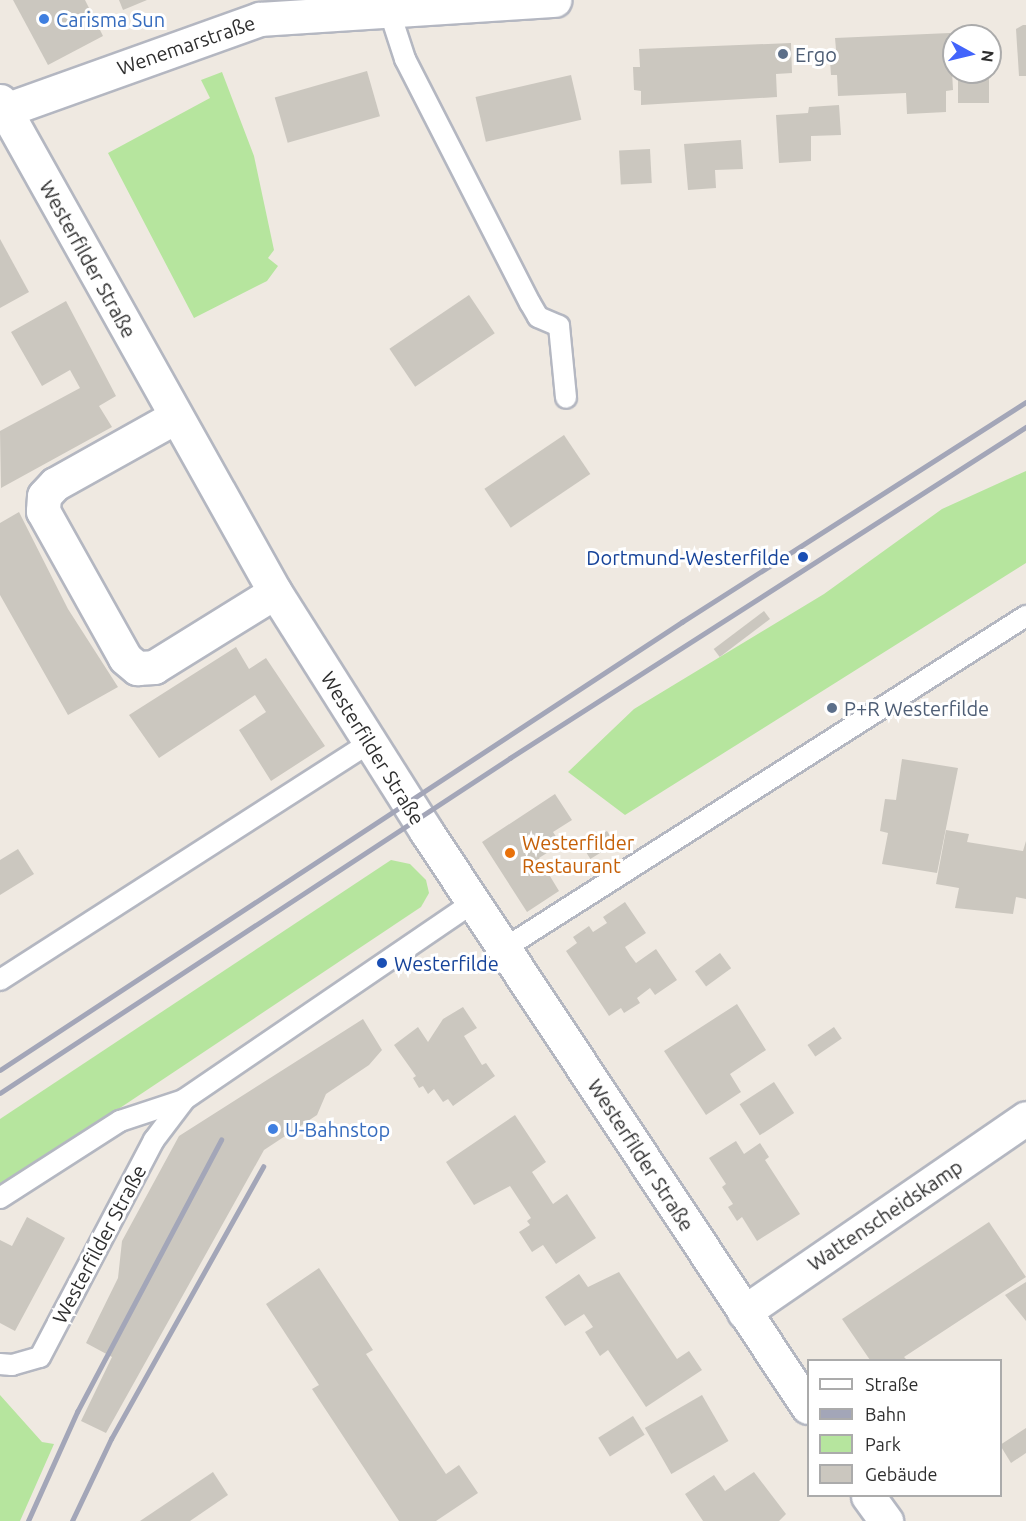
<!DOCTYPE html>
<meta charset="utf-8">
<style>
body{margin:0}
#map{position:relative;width:1026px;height:1521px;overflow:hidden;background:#efe9e1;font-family:Ubuntu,sans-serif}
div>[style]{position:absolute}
.green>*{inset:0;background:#b6e59e}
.building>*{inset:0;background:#cbc7bf;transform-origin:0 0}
.roads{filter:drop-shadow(2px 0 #b4b7c1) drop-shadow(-2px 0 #b4b7c1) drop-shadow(0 2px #b4b7c1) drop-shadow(0 -2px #b4b7c1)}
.lane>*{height:20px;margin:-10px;padding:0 10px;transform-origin:10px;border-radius:10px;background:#fff}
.street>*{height:33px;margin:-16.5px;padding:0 16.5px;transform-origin:16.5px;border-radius:16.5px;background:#fff}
.secondary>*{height:33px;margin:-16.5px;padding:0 16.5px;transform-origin:16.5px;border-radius:16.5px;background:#fff}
.rail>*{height:4.5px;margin:-2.25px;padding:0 2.25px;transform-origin:2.25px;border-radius:2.25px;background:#a3a6b8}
.dots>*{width:16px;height:16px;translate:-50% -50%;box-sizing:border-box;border:3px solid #fff;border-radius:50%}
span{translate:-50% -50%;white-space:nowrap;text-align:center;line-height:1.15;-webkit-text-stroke:6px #fff;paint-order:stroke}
.shop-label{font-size:20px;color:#366cbe}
.left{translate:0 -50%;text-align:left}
.street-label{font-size:20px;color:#2e2e2e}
.service-label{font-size:20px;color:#4e5e75}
.transit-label{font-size:20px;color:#164399}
.right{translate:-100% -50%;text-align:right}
.food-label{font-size:20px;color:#c56008}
.legend{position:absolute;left:807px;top:1359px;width:195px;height:138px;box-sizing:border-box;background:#fff;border:2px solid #ababab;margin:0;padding:8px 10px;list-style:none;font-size:18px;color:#2e2e2e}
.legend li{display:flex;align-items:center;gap:12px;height:30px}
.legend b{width:30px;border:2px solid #ababab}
.north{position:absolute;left:942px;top:24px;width:60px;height:60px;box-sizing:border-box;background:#fff;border:2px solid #ababab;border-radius:50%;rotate:98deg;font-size:16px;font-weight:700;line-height:24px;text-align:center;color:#2e2e2e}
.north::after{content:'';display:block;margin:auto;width:21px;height:27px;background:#4264fb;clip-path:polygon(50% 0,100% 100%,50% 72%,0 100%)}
</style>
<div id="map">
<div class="green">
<div style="clip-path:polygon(222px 72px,254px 156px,274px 250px,268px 258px,278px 266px,267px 281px,194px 318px,108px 153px,210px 98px,201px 80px)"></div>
<div style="clip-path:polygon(1026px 471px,1026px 563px,625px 815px,568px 772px,634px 709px,824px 594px,942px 509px)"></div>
<div style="clip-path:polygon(391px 860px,410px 864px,426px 880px,429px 893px,421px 907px,0 1188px,0 1119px)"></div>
<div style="clip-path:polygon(0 1395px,42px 1442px,54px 1444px,20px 1521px,0 1521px)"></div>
</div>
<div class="building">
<div style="clip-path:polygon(13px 0,85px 0,103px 36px,48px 65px)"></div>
<div style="clip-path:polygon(119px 0,147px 0,123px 10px)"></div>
<div style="clip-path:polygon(1023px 25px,1026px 25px,1026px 76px,1019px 76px,1016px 29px)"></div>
<div style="clip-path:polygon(950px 33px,953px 90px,946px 91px,946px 112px,907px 114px,906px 93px,838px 96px,837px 75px,831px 75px,830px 61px,837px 61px,835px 38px)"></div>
<div style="clip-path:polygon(791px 43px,792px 73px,776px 74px,777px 97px,641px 105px,641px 91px,634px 90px,633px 67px,640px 67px,639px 49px)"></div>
<div style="left:367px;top:71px;width:47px;height:96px;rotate:74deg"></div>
<div style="left:958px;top:72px;width:31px;height:31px"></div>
<div style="left:571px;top:75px;width:46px;height:98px;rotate:77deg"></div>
<div style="clip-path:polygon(839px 105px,841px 135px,811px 136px,811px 161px,779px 163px,776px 115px,808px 113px,809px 107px)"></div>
<div style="clip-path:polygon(741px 140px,743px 169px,715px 170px,716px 188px,688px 190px,684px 144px)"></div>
<div style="left:650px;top:149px;width:34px;height:31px;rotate:87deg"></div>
<div style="clip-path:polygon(0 239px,29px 292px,0 308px)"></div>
<div style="left:469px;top:295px;width:46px;height:96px;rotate:56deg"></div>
<div style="clip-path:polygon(66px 301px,116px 396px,99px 406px,112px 427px,1px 488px,0 431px,80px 388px,70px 370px,42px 386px,11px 332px)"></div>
<div style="left:564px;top:435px;width:47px;height:96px;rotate:56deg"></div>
<div style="clip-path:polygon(19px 512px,68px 609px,118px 687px,68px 715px,0 595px,0 523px)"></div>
<div style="left:764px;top:611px;width:10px;height:63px;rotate:53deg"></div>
<div style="clip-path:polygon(236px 647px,249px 669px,266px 658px,325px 746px,271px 781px,239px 730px,266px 712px,255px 695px,159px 758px,129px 715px)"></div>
<div style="clip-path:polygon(902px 759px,958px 768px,937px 873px,882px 864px,888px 833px,880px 831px,885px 799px,896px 800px)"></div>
<div style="clip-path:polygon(555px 794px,572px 820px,553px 832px,561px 844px,539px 858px,559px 891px,527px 912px,482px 842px)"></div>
<div style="clip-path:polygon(946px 830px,969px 834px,967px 842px,1023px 851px,1026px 841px,1026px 899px,1016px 897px,1013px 914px,955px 908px,959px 888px,936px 884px)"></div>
<div style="left:607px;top:831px;width:15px;height:29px;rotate:58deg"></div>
<div style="clip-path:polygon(18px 849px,34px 874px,0 895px,0 860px)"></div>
<div style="clip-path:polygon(625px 902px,646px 933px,625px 947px,630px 955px,636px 963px,656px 949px,677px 980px,655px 995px,650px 988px,637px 998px,640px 1003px,624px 1013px,621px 1008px,609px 1016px,566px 951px,577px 943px,573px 937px,589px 926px,593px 932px,607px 923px,603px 917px)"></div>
<div style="left:720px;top:953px;width:19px;height:31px;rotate:54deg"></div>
<div style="clip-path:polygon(737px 1004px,766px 1050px,730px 1074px,741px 1092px,706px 1115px,664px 1051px)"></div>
<div style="clip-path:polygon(463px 1007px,477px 1028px,464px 1036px,482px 1065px,486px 1063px,495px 1076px,453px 1106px,448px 1099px,443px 1102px,434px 1089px,428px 1094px,423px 1086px,419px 1088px,413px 1078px,416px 1076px,394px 1045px,418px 1027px,428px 1042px,443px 1019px)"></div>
<div style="clip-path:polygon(363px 1019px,382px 1050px,369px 1065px,326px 1094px,317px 1115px,264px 1150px,106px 1433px,81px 1421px,112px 1357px,86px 1343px,118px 1278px,122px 1241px,179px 1136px)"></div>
<div style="left:834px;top:1027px;width:14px;height:32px;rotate:56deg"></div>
<div style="left:774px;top:1082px;width:37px;height:41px;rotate:57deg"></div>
<div style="clip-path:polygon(515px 1115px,546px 1162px,532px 1172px,553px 1204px,567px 1194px,596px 1238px,556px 1264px,543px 1245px,532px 1252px,519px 1232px,530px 1225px,527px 1221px,531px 1218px,510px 1186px,474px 1205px,446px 1162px)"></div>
<div style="clip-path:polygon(736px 1141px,744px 1154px,760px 1143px,769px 1157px,765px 1160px,800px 1214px,757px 1241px,742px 1217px,737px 1221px,728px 1207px,733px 1204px,722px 1187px,726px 1184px,709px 1158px)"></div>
<div style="clip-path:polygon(27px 1217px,65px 1238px,15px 1331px,0 1323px,0 1240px,12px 1246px)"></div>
<div style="clip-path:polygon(989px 1222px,1026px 1277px,904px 1357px,907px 1360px,870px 1360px,842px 1319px)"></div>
<div style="clip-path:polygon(319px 1268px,373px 1350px,366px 1354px,446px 1474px,459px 1465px,478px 1493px,436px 1521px,399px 1521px,312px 1389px,319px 1385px,266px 1304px)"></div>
<div style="clip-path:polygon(619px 1272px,677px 1359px,689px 1351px,702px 1370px,646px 1407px,608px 1350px,600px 1356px,585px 1332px,593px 1327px,584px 1314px,565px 1326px,545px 1297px,579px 1274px,588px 1287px)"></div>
<div style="clip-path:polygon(1026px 1282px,1026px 1321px,1005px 1295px)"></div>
<div style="left:702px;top:1395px;width:53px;height:66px;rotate:60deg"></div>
<div style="left:633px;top:1416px;width:22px;height:41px;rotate:58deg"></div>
<div style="clip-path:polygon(1026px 1428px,1026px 1453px,1011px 1463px,1000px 1445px)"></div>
<div style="clip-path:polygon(213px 1472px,228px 1495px,190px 1521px,140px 1521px)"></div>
<div style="clip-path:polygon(754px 1472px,786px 1514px,779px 1521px,703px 1521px,685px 1494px,714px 1475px,725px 1491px)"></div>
</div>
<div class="roads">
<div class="lane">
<div style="left:389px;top:10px;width:52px;rotate:71.9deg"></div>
<div style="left:405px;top:59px;width:274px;rotate:62.9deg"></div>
<div style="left:530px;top:303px;width:16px;rotate:60deg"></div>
<div style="left:538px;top:317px;width:23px;rotate:23deg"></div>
<div style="left:559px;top:326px;width:72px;rotate:84.4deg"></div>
<div style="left:505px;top:948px;width:618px;rotate:-32.51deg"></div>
<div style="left:0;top:980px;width:439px;rotate:-32.7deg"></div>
<div style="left:0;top:1198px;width:143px;rotate:-32.7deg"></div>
<div style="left:120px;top:1121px;width:67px;rotate:-18.2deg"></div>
<div style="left:0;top:1364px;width:12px;rotate:5deg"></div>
<div style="left:12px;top:1365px;width:29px;rotate:-16deg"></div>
<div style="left:40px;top:1357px;width:245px;rotate:-62.3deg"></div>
<div style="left:154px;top:1140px;width:51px;rotate:-52.9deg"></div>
<div style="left:185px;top:1099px;width:350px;rotate:-34.3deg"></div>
</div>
<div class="street">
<div style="left:0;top:112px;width:276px;rotate:-19.7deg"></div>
<div style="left:260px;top:19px;width:295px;rotate:-3.7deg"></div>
<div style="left:175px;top:417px;width:137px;rotate:150.8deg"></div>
<div style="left:55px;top:484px;width:16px;rotate:133deg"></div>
<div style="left:44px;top:496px;width:15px;rotate:94deg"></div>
<div style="left:43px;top:511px;width:168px;rotate:60.8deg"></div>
<div style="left:125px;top:658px;width:16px;rotate:40deg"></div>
<div style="left:137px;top:668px;width:17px;rotate:-3deg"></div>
<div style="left:154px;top:667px;width:142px;rotate:-31.8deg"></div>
<div style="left:744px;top:1312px;width:342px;rotate:-34.5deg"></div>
</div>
<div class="secondary">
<div style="left:0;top:101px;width:563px;rotate:60.75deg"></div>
<div style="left:275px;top:592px;width:283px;rotate:57.7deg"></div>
<div style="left:426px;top:831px;width:691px;rotate:56.45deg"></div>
<div style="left:868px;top:1496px;width:31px;rotate:54deg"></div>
</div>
</div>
<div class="rail">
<div style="left:0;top:1070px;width:816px;rotate:-33.3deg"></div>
<div style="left:682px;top:622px;width:408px;rotate:-32.6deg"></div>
<div style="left:0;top:1093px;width:610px;rotate:-33.3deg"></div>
<div style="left:510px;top:758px;width:613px;rotate:-32.68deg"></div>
<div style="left:28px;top:1521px;width:120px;rotate:-65.8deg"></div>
<div style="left:77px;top:1412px;width:308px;rotate:-62.1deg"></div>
<div style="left:72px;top:1521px;width:91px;rotate:-64.6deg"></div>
<div style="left:111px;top:1439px;width:312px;rotate:-60.8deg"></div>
</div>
<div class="dots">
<div style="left:44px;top:19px;background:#3f7fe0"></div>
<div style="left:783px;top:54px;background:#5c6f8a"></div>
<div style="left:803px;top:557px;background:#1a4fb4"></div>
<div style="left:832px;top:708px;background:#5c6f8a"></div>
<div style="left:510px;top:853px;background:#e8710a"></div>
<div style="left:382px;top:963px;background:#1a4fb4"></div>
<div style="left:273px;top:1129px;background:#3f7fe0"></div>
</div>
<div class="shop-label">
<span class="left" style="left:56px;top:19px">Carisma Sun</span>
<span class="left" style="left:285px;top:1129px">U-Bahnstop</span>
</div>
<div class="street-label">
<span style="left:186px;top:45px;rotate:-19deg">Wenemarstraße</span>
<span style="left:88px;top:259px;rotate:61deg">Westerfilder Straße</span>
<span style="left:373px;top:748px;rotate:58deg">Westerfilder Straße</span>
<span style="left:641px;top:1155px;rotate:57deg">Westerfilder Straße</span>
<span style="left:885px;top:1215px;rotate:-34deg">Wattenscheidskamp</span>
<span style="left:99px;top:1244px;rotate:-62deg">Westerfilder Straße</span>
</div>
<div class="service-label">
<span class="left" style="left:795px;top:54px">Ergo</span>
<span class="left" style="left:844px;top:708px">P+R Westerfilde</span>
</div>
<div class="transit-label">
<span class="right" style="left:790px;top:557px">Dortmund-Westerfilde</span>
<span class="left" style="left:394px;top:963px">Westerfilde</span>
</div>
<div class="food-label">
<span class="left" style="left:522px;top:854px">Westerfilder<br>Restaurant</span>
</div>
<ul class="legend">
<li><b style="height:8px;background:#fff"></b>Straße</li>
<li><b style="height:8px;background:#a3a6b8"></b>Bahn</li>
<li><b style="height:16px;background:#b6e59e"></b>Park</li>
<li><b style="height:16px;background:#cbc7bf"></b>Gebäude</li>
</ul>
<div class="north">N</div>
</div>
